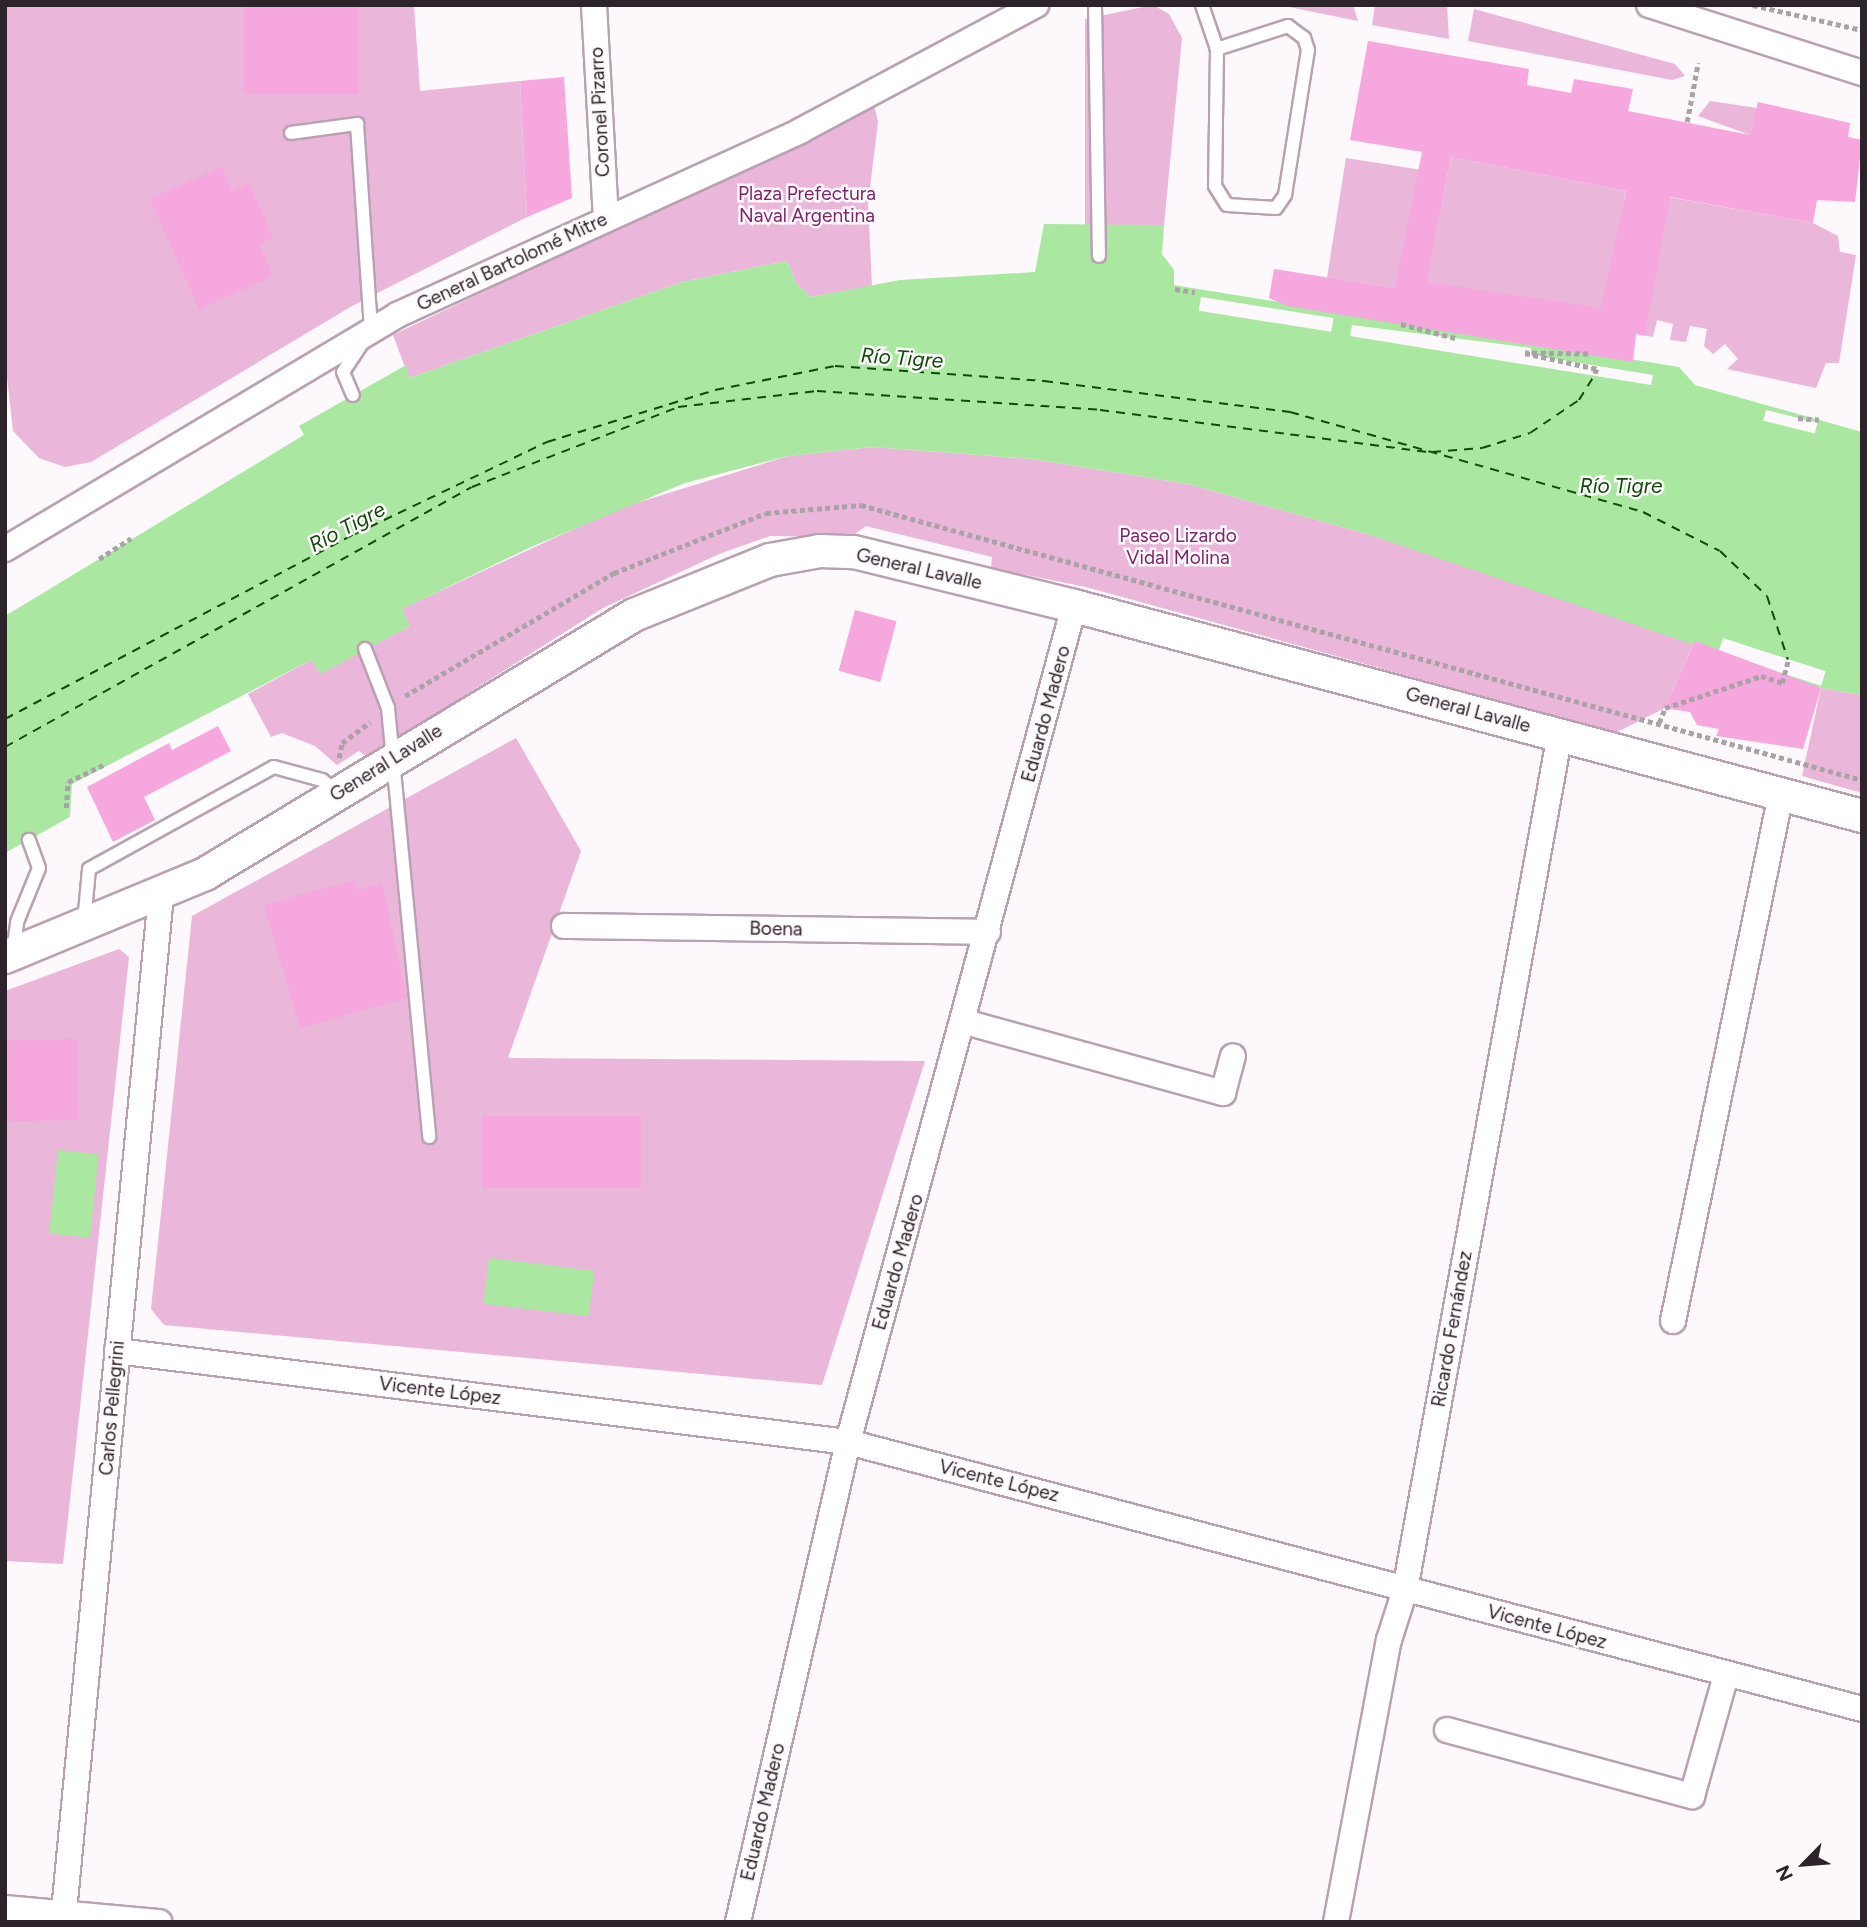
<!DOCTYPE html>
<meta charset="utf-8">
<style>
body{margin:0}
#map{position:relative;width:1867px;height:1927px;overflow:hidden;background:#fdf8fb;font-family:Figtree,sans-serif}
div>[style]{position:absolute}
.green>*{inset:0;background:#eab6d9;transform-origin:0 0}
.water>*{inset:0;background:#aae8a2;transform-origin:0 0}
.pier>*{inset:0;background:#fdf8fb;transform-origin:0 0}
.ferry>*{height:2px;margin-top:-1px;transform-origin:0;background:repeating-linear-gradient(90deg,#0d4b06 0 9px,transparent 0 16px)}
.building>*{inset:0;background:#f5a7de;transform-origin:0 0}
.path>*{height:4.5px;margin-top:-2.25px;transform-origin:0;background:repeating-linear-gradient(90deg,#a9a2a7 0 5px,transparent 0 8.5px)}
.roads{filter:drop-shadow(2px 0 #b9a1b1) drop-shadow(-2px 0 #b9a1b1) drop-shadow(0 2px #b9a1b1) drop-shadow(0 -2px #b9a1b1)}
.service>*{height:12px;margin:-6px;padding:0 6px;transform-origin:6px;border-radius:6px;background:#fff}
.minor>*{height:24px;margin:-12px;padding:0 12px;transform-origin:12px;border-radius:12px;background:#fff}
.tertiary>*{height:32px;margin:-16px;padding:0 16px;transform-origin:16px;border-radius:16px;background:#fff}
span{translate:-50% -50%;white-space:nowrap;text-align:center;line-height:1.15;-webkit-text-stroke:5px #fdf8fb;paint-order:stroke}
.street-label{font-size:19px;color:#2d232a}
.park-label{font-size:19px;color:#7c2468}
.water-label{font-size:21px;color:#0d4b06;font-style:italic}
.frame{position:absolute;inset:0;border:7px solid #2d232a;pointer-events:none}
.north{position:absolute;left:1769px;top:1829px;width:70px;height:70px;-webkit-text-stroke:5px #fdf8fb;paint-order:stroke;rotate:245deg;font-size:19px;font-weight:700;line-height:28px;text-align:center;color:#2d232a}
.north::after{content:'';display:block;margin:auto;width:24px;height:32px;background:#2d232a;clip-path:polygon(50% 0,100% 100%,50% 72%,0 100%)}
</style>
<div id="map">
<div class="green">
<div style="clip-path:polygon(5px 5px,414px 5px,420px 91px,520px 81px,527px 217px,352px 306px,91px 462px,65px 467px,39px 458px,13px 431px,5px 359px)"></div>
<div style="clip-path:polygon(1153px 5px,1169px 14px,1182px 38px,1164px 225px,1085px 225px,1085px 19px)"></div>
<div style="clip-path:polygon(1279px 5px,1353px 5px,1358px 21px)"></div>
<div style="clip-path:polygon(1375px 5px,1447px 5px,1449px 39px,1372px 25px)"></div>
<div style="clip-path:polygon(1474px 9px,1675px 64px,1685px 76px,1672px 80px,1468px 41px)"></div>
<div style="clip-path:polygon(1710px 101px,1757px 108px,1750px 135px,1698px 116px)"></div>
<div style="clip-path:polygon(874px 105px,878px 122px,868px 204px,872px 286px,811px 297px,796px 283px,787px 261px,682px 282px,409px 378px,393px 335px)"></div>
<div style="left:1451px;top:157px;width:178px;height:141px;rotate:11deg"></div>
<div style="left:1346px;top:158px;width:74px;height:121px;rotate:9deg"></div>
<div style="clip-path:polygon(1657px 195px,1813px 223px,1838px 236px,1840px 252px,1856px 255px,1839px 363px,1826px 363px,1816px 388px,1727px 369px,1738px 359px,1725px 344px,1713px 354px,1704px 346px,1707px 329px,1690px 326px,1686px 342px,1670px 340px,1673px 324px,1657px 320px,1653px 337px,1637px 334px)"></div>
<div style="clip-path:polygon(872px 447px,1032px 459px,1188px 484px,1367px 534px,1695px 641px,1665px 708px,1615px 733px,1086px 587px,991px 568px,992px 557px,866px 526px,851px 537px,770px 536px,719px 554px,603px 608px,367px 757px,359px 751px,337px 765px,315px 746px,282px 733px,271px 737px,248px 694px,311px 660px,320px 673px,410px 626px,401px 609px,617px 509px,788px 456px)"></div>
<div style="clip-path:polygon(1821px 688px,1862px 695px,1862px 793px,1802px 776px)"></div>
<div style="clip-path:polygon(516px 738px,581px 851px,508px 1058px,925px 1061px,822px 1385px,164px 1325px,151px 1309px,192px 916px)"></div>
<div style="clip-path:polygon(119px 949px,129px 957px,63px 1564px,5px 1561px,5px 991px)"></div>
</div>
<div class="water">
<div style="clip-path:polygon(1044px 224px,1164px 225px,1162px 254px,1174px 270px,1174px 285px,1679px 367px,1695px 385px,1862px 432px,1862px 695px,1821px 688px,1367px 534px,1188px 484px,1032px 459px,872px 447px,788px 456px,685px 483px,531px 547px,402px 609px,410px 626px,320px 674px,311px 660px,72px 784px,70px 817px,5px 853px,5px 616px,304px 435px,299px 426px,406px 365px,409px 378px,682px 282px,787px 261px,796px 283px,811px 297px,900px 280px,1035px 272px)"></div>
<div style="left:58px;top:1150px;width:41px;height:84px;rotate:6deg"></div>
<div style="left:489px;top:1258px;width:106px;height:46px;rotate:7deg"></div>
</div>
<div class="pier">
<div style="left:1201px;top:297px;width:134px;height:14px;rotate:9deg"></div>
<div style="clip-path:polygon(1352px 325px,1531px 348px,1531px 355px,1653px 375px,1651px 385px,1350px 336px)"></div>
<div style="left:1766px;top:410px;width:53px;height:11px;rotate:14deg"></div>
<div style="left:1723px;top:638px;width:108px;height:15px;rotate:18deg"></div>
</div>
<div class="ferry">
<div style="left:1432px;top:452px;width:50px;rotate:-4.6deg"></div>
<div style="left:1482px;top:448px;width:50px;rotate:-17.4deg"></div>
<div style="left:1530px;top:433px;width:59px;rotate:-34deg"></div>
<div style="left:1579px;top:400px;width:28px;rotate:-58deg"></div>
<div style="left:5px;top:719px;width:396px;rotate:-27.9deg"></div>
<div style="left:355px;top:534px;width:213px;rotate:-25.6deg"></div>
<div style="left:547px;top:442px;width:176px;rotate:-17.2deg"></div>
<div style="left:715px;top:390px;width:122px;rotate:-11.3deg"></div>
<div style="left:835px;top:366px;width:210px;rotate:4.1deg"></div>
<div style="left:1044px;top:381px;width:248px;rotate:7.2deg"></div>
<div style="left:1290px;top:412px;width:367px;rotate:15.8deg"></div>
<div style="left:1643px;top:512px;width:86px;rotate:26.9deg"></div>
<div style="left:1720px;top:551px;width:65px;rotate:43.8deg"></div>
<div style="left:1767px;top:596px;width:67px;rotate:71.8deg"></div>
<div style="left:5px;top:747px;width:534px;rotate:-29.11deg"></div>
<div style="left:472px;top:487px;width:221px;rotate:-21.2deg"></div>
<div style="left:678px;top:407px;width:140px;rotate:-6.6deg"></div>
<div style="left:817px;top:391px;width:284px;rotate:3.8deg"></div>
<div style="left:1100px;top:410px;width:330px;rotate:7.3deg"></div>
</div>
<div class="building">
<div style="left:244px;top:5px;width:115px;height:89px"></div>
<div style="clip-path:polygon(evenodd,1368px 41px,1529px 69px,1527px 85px,1571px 93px,1574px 79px,1633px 89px,1628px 111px,1750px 135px,1758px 102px,1850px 123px,1848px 137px,1862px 140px,1855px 202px,1817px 200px,1813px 223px,1670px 197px,1645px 336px,1636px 334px,1633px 362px,1287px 306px,1269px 298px,1274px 269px,1395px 288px,1422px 152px,1350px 140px,1368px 41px,1451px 157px,1626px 191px,1601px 308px,1427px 282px,1451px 157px)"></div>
<div style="clip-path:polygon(564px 77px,572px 198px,527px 217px,520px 81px)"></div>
<div style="clip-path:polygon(222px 167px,232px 191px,249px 183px,273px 238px,259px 244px,273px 276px,199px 309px,150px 199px)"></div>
<div style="left:855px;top:610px;width:43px;height:63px;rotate:15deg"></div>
<div style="clip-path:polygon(1695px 641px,1821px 688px,1803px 749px,1716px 736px,1719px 729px,1697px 725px,1690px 712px,1665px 708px)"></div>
<div style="clip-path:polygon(218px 726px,231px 751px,144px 797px,155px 820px,113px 842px,87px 787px,169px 743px,172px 750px)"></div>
<div style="clip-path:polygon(354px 880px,358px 890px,382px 883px,407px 998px,300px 1028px,264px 905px)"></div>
<div style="left:77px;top:1039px;width:81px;height:72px;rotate:89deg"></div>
<div style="left:482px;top:1116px;width:159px;height:72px"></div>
</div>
<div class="path">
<div style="left:1753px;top:5px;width:112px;rotate:12.9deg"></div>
<div style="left:1687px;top:122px;width:60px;rotate:-79.4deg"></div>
<div style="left:1175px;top:289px;width:20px;rotate:9deg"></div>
<div style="left:1401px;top:324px;width:56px;rotate:14.5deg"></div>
<div style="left:1588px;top:354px;width:63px;rotate:-179.1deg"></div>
<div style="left:1525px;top:353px;width:74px;rotate:12.5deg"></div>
<div style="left:1597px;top:369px;width:8px;rotate:113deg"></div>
<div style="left:1798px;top:418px;width:21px;rotate:5deg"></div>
<div style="left:99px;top:559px;width:38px;rotate:-33deg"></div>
<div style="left:405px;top:696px;width:243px;rotate:-30.5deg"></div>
<div style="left:614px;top:573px;width:163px;rotate:-21.5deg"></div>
<div style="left:766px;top:513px;width:95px;rotate:-4.8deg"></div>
<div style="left:861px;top:505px;width:1038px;rotate:15.36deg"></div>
<div style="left:1659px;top:723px;width:16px;rotate:-68deg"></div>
<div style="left:1665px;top:708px;width:101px;rotate:-18.4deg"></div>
<div style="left:1761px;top:676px;width:22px;rotate:18deg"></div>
<div style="left:1782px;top:683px;width:24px;rotate:-75deg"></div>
<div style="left:339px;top:758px;width:15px;rotate:-79deg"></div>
<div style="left:342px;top:743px;width:35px;rotate:-37deg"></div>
<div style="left:66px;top:808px;width:26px;rotate:-86deg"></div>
<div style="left:68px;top:782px;width:39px;rotate:-26deg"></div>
</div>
<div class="roads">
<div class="service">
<div style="left:1095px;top:5px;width:251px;rotate:89.1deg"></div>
<div style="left:1202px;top:5px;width:46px;rotate:71.2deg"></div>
<div style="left:1217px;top:49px;width:137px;rotate:90.8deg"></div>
<div style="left:1215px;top:186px;width:22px;rotate:58deg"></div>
<div style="left:1227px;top:205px;width:49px;rotate:3.5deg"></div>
<div style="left:1276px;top:208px;width:16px;rotate:-55deg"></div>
<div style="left:1285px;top:195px;width:147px;rotate:-81deg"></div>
<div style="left:1308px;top:50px;width:13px;rotate:-108deg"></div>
<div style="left:1304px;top:38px;width:20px;rotate:-143deg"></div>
<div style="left:1288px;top:26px;width:75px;rotate:162.1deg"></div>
<div style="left:291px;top:133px;width:67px;rotate:-7.8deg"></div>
<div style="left:357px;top:124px;width:206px;rotate:86.1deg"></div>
<div style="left:371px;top:330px;width:50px;rotate:123.7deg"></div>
<div style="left:343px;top:372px;width:25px;rotate:67deg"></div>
<div style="left:365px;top:649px;width:63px;rotate:68.7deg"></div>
<div style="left:388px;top:708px;width:431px;rotate:84.5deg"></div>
<div style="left:84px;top:923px;width:54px;rotate:-84.7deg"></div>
<div style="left:89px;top:869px;width:211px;rotate:-28.9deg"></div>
<div style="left:274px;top:767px;width:50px;rotate:15.2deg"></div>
<div style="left:322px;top:780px;width:21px;rotate:39deg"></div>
<div style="left:13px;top:952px;width:30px;rotate:-82deg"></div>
<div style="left:17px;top:922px;width:58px;rotate:-67.8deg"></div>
<div style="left:39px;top:868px;width:30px;rotate:-110deg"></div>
</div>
<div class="minor">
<div style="left:594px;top:5px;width:214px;rotate:86.8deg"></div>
<div style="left:1649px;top:5px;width:224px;rotate:17.7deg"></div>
<div style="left:5px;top:549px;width:457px;rotate:-30.8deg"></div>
<div style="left:397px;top:315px;width:443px;rotate:-24.5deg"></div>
<div style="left:800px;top:131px;width:268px;rotate:-28.1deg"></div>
<div style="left:564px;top:926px;width:424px;rotate:0.8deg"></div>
<div style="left:965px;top:1022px;width:268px;rotate:15.4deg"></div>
<div style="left:1223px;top:1093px;width:38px;rotate:-75deg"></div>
<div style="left:1673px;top:1321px;width:538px;rotate:-78.42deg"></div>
<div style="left:117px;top:1351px;width:737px;rotate:7.1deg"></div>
<div style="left:848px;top:1442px;width:1049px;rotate:14.75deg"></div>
<div style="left:1447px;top:1730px;width:254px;rotate:15.1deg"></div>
<div style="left:1692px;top:1796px;width:126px;rotate:-74.3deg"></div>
<div style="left:5px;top:1908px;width:155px;rotate:5.2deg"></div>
<div style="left:63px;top:1922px;width:1032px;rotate:-84.55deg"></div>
<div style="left:738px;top:1922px;width:492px;rotate:-77.1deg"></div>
<div style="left:848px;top:1442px;width:866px;rotate:-74.87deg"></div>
<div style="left:1336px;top:1922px;width:287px;rotate:-79.4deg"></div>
<div style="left:1389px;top:1640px;width:52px;rotate:-72.3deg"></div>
<div style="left:1405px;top:1590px;width:870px;rotate:-79.74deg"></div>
</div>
<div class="tertiary">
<div style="left:5px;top:957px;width:217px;rotate:-22.5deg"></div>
<div style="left:205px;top:874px;width:501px;rotate:-31.12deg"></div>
<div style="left:634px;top:615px;width:147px;rotate:-22deg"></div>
<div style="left:770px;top:560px;width:51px;rotate:-10.2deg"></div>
<div style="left:820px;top:551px;width:34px;rotate:2deg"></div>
<div style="left:854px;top:552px;width:227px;rotate:13.8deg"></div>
<div style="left:1074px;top:606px;width:816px;rotate:14.92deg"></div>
</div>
</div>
<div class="street-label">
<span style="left:600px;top:112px;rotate:-93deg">Coronel Pizarro</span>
<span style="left:512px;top:262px;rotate:-25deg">General Bartolomé Mitre</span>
<span style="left:919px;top:569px;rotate:13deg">General Lavalle</span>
<span style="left:1468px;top:710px;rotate:15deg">General Lavalle</span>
<span style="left:1046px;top:714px;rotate:-75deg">Eduardo Madero</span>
<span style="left:386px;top:763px;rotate:-32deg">General Lavalle</span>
<span style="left:776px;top:929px;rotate:1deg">Boena</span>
<span style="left:898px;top:1262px;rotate:-74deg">Eduardo Madero</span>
<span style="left:1452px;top:1329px;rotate:-80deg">Ricardo Fernández</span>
<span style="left:440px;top:1391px;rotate:7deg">Vicente López</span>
<span style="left:112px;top:1408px;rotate:-85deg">Carlos Pellegrini</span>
<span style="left:999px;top:1481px;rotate:14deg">Vicente López</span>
<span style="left:1547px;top:1627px;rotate:15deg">Vicente López</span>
<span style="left:763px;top:1812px;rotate:-77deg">Eduardo Madero</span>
</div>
<div class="park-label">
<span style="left:807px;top:205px">Plaza Prefectura<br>Naval Argentina</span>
<span style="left:1178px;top:547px">Paseo Lizardo<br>Vidal Molina</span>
</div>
<div class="water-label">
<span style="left:902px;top:358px;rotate:4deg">Río Tigre</span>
<span style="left:1621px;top:486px">Río Tigre</span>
<span style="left:347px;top:527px;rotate:-28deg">Río Tigre</span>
</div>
<div class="frame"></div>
<div class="north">N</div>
</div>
